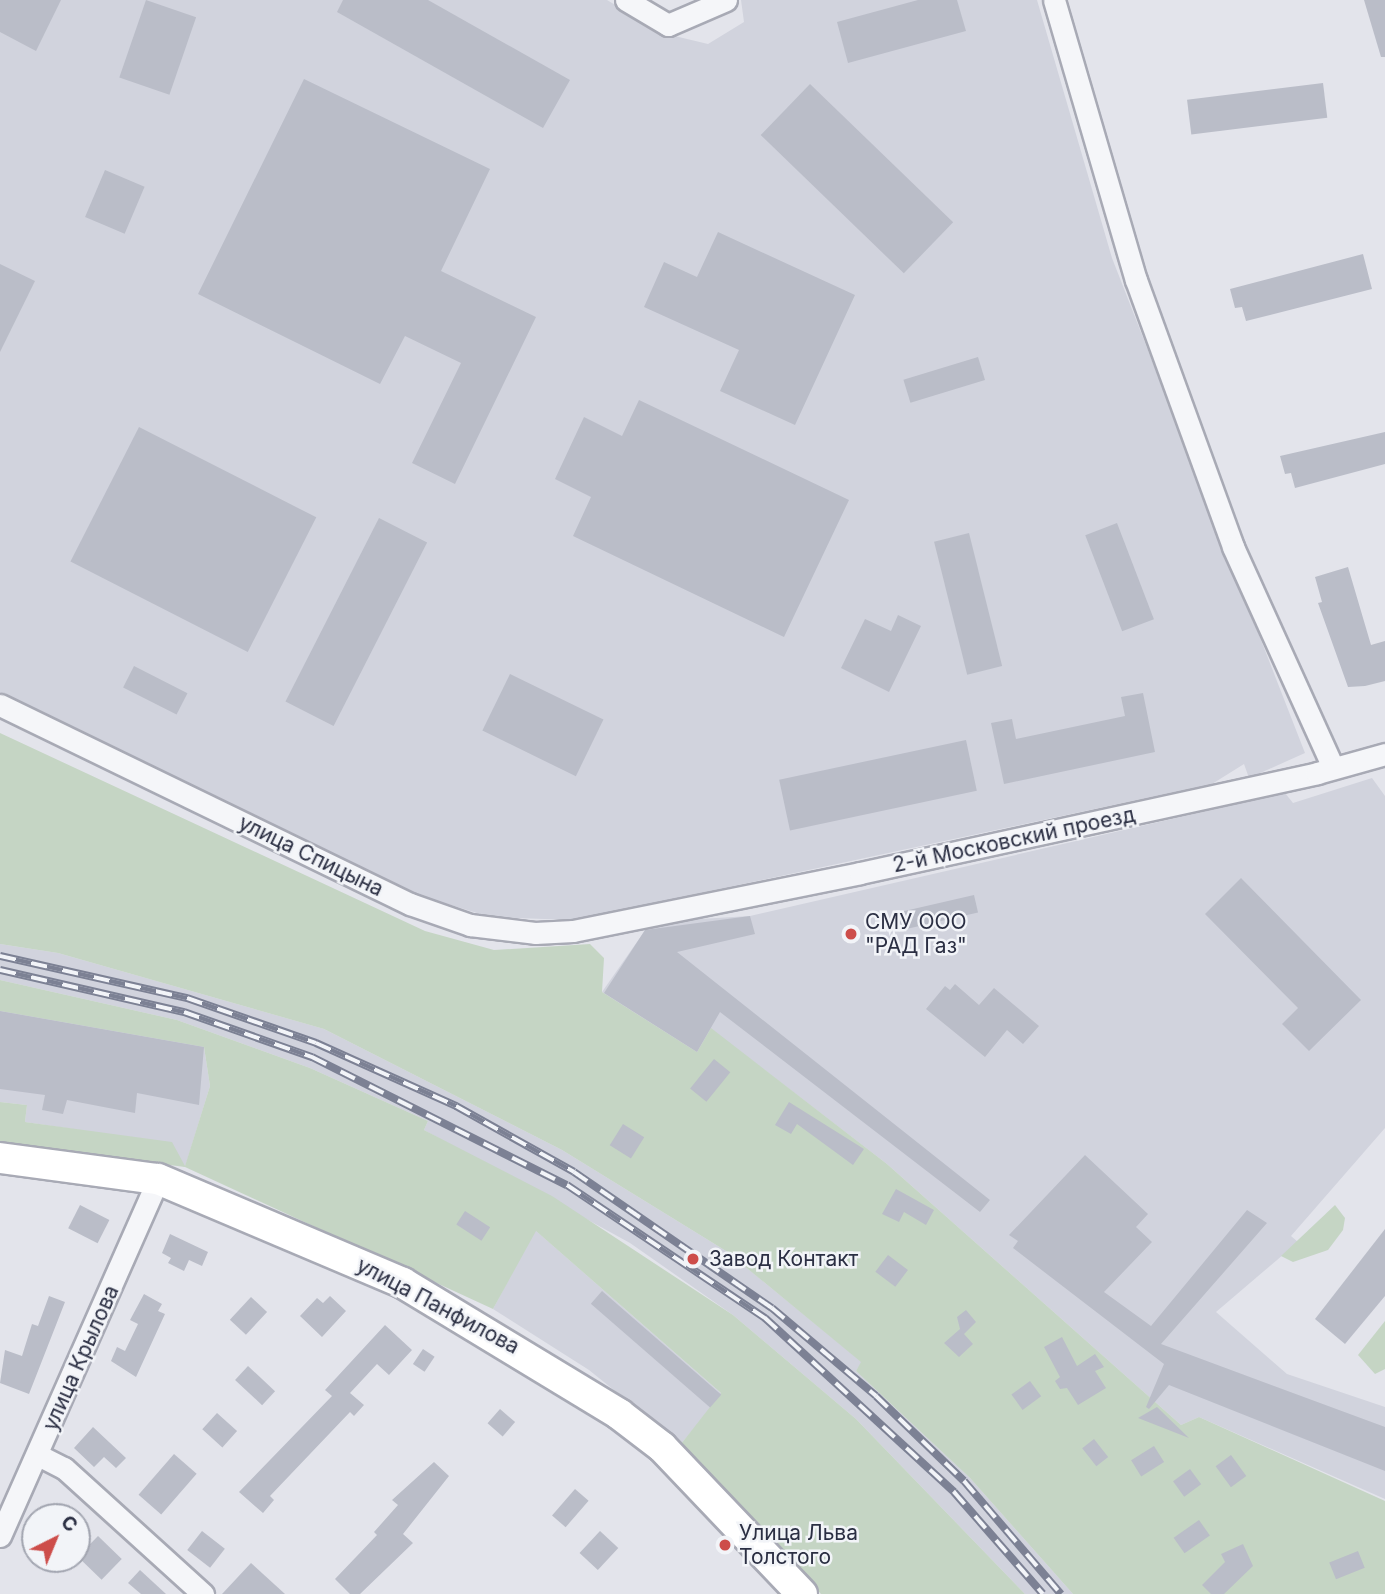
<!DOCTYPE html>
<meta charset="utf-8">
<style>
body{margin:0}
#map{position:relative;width:1385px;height:1594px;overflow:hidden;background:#e3e4eb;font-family:Inter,sans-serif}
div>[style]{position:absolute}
.built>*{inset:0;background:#d1d3dd}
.green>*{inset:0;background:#c5d5c4}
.building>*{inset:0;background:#babdc8;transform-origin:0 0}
.roads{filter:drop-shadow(2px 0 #a8aab5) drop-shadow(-2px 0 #a8aab5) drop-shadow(0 2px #a8aab5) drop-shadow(0 -2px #a8aab5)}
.minor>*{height:21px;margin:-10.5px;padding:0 10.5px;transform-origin:10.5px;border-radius:10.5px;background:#f5f6f9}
.secondary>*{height:30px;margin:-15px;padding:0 15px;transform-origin:15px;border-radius:15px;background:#fff}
.rail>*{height:8px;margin-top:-4px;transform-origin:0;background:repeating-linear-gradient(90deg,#f2f4f8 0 16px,#7c8194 0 32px);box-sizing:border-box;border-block:2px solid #7c8194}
.dots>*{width:19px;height:19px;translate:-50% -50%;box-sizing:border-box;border:4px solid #f2f4f8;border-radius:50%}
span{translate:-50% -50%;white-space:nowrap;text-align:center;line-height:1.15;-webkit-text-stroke:5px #f2f4f8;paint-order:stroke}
.street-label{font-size:21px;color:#2b2f43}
.poi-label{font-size:21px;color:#2b2f43}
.left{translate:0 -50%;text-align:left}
.north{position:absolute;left:21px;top:1503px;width:70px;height:70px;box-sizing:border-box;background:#f2f4f8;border:2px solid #a2a5b0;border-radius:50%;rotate:43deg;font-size:19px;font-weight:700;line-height:28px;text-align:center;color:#2b2f43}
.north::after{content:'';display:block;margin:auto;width:24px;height:32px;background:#cd4d4a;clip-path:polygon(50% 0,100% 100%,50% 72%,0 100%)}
</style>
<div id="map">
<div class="built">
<div style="clip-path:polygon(0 0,607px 0,662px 33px,708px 44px,744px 22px,741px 0,1037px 0,1112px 258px,1305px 753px,1249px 778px,1244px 764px,1212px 784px,574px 920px,490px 917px,412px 893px,0 693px)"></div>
<div style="clip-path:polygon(1372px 778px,1385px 796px,1385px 1128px,1291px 1236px,1298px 1242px,1216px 1312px,1287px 1374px,1385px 1407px,1385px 1499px,1199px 1417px,1181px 1425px,887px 1164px,711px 1029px,697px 1052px,602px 992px,646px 929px,666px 921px,750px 916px,1285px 793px,1293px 803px)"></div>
<div style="clip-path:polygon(0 944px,58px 953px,324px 1029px,562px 1150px,726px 1251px,862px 1362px,856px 1371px,970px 1478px,1073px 1594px,1025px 1594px,856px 1419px,733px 1315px,630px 1243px,424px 1130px,428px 1121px,310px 1068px,177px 1020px,0 980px)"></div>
<div style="clip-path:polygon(0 1011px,204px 1047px,210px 1086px,185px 1167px,93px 1132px,25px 1122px,27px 1105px,0 1102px)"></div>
<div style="clip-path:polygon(535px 1230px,722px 1394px,681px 1444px,589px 1370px,493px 1309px)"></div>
</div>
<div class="green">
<div style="clip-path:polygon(0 733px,425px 931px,494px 950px,590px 944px,604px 958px,602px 992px,697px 1052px,711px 1028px,887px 1164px,1181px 1425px,1199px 1417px,1385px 1501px,1385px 1594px,1073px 1594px,970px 1478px,856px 1371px,861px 1362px,726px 1251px,562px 1150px,324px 1029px,58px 953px,0 944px)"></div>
<div style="clip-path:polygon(0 980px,177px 1020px,310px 1068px,428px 1121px,424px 1130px,552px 1196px,733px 1315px,856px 1419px,1025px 1594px,821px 1594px,681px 1444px,721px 1393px,536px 1231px,493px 1309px,185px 1167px,0 1143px,0 1102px,27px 1105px,25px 1122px,172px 1142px,185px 1166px,210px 1086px,204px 1047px,0 1011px)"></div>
<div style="clip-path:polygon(1335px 1205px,1345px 1218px,1343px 1230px,1328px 1250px,1293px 1262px,1281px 1256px)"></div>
<div style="clip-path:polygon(1385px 1321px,1385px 1369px,1375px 1374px,1358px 1355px)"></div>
</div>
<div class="building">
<div style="clip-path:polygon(0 0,61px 0,36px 51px,0 32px)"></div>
<div style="left:146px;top:0;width:53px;height:82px;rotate:19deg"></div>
<div style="clip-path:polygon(343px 0,428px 0,570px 80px,543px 128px,337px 12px)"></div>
<div style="clip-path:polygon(918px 0,957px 0,966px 31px,848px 63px,837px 22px)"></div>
<div style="clip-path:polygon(1364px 0,1385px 0,1385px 57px,1381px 57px)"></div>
<div style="clip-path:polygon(304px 79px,490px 169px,441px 271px,536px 317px,455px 484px,412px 463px,461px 363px,405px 336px,380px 384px,198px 294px)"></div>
<div style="left:1323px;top:83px;width:35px;height:137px;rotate:83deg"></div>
<div style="left:810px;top:84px;width:199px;height:71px;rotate:44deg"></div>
<div style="left:105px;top:170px;width:43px;height:51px;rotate:23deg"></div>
<div style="clip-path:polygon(718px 232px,855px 295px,795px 425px,720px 391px,739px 350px,644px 307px,664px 262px,697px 277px)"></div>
<div style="clip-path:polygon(1363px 254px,1372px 289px,1246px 321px,1242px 307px,1235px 308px,1230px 289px)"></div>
<div style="clip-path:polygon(0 264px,35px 281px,0 352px)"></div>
<div style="left:978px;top:357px;width:24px;height:78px;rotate:73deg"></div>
<div style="clip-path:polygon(639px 400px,849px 500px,784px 637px,573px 536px,591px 497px,555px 479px,584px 417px,622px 436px)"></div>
<div style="left:139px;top:427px;width:199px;height:151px;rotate:27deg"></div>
<div style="clip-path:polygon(1385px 432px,1385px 464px,1295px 488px,1291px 473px,1285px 474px,1280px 456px)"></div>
<div style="left:379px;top:518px;width:54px;height:206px;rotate:27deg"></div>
<div style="left:1117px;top:523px;width:103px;height:34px;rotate:69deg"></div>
<div style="left:969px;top:533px;width:137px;height:36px;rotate:76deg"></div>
<div style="clip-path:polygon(1348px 567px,1371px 645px,1385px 641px,1385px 681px,1365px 686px,1348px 687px,1318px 603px,1322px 602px,1315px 577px)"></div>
<div style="clip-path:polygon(898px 615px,921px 626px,889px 692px,841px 668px,865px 619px,891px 631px)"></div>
<div style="left:134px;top:666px;width:60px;height:24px;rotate:27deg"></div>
<div style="left:510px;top:674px;width:104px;height:63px;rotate:26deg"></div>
<div style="clip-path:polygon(1143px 693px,1155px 752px,1004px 784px,991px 723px,1012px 719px,1016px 739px,1125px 716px,1121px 697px)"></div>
<div style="left:966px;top:740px;width:52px;height:191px;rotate:78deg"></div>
<div style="clip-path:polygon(1241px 878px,1361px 1000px,1309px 1051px,1282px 1024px,1298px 1008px,1205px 914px)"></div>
<div style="left:974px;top:895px;width:18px;height:78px;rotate:77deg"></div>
<div style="clip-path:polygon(750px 916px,755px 934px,677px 952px,990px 1200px,980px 1212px,720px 1012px,697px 1052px,604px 993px,645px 930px)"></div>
<div style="clip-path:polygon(955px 984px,979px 1005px,994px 988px,1039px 1026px,1023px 1044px,1007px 1030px,985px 1057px,926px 1009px,945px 986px,950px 990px)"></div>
<div style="clip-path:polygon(0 1011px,204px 1047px,199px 1105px,137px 1093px,135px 1113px,67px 1100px,63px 1114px,42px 1110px,45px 1095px,0 1089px)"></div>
<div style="left:714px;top:1059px;width:21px;height:38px;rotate:39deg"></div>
<div style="clip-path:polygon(789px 1102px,864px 1149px,853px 1165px,797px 1124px,791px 1134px,775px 1125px)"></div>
<div style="left:623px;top:1124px;width:25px;height:25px;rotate:32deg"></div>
<div style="clip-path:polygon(1085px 1155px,1148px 1214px,1136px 1227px,1152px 1242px,1104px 1292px,1151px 1326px,1247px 1210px,1267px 1223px,1161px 1344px,1385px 1427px,1385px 1471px,1169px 1385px,1149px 1409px,1146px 1407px,1164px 1364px,1013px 1248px,1018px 1241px,1009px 1235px)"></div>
<div style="clip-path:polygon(896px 1189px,934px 1210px,926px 1225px,904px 1212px,899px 1222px,882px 1214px)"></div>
<div style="left:80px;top:1205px;width:33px;height:26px;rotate:27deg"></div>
<div style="left:465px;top:1211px;width:30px;height:16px;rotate:33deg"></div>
<div style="clip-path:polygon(1385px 1229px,1385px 1296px,1345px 1344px,1315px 1319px)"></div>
<div style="clip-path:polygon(170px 1234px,208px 1252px,202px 1266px,189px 1260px,184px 1271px,168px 1263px,171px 1258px,162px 1253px)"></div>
<div style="left:888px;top:1255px;width:25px;height:21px;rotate:37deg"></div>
<div style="left:602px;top:1291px;width:158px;height:17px;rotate:41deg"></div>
<div style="clip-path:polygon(144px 1294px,162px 1304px,158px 1311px,165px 1314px,136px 1377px,111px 1361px,117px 1347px,125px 1351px,138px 1324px,130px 1320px)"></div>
<div style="clip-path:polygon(49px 1296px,65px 1302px,29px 1394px,0 1383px,5px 1350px,22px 1356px,32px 1324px,38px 1326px)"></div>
<div style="clip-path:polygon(330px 1296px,346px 1311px,322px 1337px,300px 1316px,317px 1298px,323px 1303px)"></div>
<div style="left:251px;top:1297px;width:22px;height:31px;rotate:43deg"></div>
<div style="clip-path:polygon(966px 1310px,976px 1322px,964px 1334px,973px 1344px,959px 1357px,944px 1343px,960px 1329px,957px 1317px)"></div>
<div style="clip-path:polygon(385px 1325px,412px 1350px,389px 1375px,377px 1364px,350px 1393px,364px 1405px,354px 1416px,350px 1412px,270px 1496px,274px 1500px,263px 1513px,239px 1492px,332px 1396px,325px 1390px)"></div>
<div style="clip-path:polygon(1062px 1337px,1077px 1366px,1095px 1354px,1104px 1367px,1095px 1371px,1106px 1388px,1078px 1405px,1067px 1388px,1060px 1389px,1055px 1381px,1060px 1377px,1044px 1347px)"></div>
<div style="left:423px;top:1349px;width:14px;height:18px;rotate:34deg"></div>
<div style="left:248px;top:1366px;width:37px;height:19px;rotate:43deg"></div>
<div style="left:1030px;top:1381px;width:19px;height:23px;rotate:54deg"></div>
<div style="clip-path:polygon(1157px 1407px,1189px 1438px,1138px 1418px)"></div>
<div style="left:500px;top:1409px;width:20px;height:19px;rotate:41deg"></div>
<div style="left:217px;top:1413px;width:27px;height:22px;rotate:42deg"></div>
<div style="clip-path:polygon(93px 1427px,126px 1458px,116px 1468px,104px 1457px,94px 1467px,74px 1448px)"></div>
<div style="left:1094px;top:1439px;width:23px;height:15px;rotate:52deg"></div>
<div style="left:1154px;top:1446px;width:19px;height:27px;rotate:58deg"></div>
<div style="left:174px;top:1454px;width:30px;height:54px;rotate:41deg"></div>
<div style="left:1231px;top:1455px;width:26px;height:19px;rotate:54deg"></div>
<div style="clip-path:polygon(434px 1462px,449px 1476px,403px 1534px,413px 1543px,360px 1594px,350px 1594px,335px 1579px,377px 1535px,374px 1532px,398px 1505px,392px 1500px)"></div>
<div style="left:1190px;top:1469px;width:19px;height:21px;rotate:54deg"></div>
<div style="left:575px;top:1489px;width:18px;height:35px;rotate:41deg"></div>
<div style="left:1199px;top:1520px;width:19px;height:31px;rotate:55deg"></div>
<div style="left:202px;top:1531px;width:29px;height:24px;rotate:38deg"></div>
<div style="left:600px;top:1531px;width:25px;height:30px;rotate:43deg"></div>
<div style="left:98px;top:1536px;width:33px;height:29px;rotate:44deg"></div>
<div style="clip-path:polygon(1243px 1544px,1253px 1566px,1224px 1594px,1211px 1594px,1202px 1585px,1225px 1562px,1221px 1554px)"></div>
<div style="left:1358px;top:1551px;width:18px;height:31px;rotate:68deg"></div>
<div style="clip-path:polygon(251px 1563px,285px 1594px,222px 1594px)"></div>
<div style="clip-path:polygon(140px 1570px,166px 1594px,141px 1594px,128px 1583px)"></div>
</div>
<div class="roads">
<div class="minor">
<div style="left:626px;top:0;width:49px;rotate:30.8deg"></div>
<div style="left:668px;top:25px;width:63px;rotate:-23.3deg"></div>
<div style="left:1054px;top:0;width:292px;rotate:73.7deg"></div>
<div style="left:1136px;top:280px;width:284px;rotate:70deg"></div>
<div style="left:1233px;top:547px;width:242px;rotate:65.6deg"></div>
<div style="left:0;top:705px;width:456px;rotate:25.9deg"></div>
<div style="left:410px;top:904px;width:64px;rotate:19.3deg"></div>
<div style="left:470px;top:925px;width:65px;rotate:7deg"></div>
<div style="left:535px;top:933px;width:38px;rotate:-3deg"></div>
<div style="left:573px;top:931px;width:293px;rotate:-11.4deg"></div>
<div style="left:860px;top:873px;width:468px;rotate:-12.3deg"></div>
<div style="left:1317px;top:773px;width:71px;rotate:-15.6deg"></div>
<div style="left:38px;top:1455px;width:29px;rotate:27deg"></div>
<div style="left:64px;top:1468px;width:188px;rotate:42.2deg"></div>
<div style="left:0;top:1536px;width:390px;rotate:-66.1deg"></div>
</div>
<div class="secondary">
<div style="left:0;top:1158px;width:159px;rotate:7.6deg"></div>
<div style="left:158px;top:1179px;width:266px;rotate:23deg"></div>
<div style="left:403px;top:1283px;width:253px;rotate:31.2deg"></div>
<div style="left:619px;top:1414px;width:54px;rotate:37.5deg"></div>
<div style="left:662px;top:1447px;width:203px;rotate:46.4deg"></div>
</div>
</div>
<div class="rail">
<div style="left:0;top:956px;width:192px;rotate:12.7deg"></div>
<div style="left:187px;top:998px;width:137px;rotate:19.2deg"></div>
<div style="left:316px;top:1043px;width:154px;rotate:24.2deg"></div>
<div style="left:456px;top:1106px;width:135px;rotate:29.2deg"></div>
<div style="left:574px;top:1172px;width:240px;rotate:34.5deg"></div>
<div style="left:772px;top:1308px;width:136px;rotate:40.2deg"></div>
<div style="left:876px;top:1396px;width:122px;rotate:44deg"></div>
<div style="left:964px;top:1481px;width:149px;rotate:49.4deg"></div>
<div style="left:0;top:970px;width:189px;rotate:12.9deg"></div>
<div style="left:184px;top:1012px;width:136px;rotate:19.4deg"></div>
<div style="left:312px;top:1057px;width:285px;rotate:26.7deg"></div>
<div style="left:567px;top:1185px;width:239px;rotate:33.9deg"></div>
<div style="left:765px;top:1318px;width:257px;rotate:42.6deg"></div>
<div style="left:954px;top:1492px;width:135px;rotate:48.9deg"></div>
</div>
<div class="dots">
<div style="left:851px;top:934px;background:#cd4d4a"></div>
<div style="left:693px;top:1259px;background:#cd4d4a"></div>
<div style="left:725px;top:1545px;background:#cd4d4a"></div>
</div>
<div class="street-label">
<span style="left:1014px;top:840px;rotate:-12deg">2-й Московский проезд</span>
<span style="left:311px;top:856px;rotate:26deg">улица Спицына</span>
<span style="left:438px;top:1306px;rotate:28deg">улица Панфилова</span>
<span style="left:81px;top:1358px;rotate:-66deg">улица Крылова</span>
</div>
<div class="poi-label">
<span class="left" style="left:865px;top:934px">СМУ ООО<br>"РАД Газ"</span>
<span class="left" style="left:709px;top:1259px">Завод Контакт</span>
<span class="left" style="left:739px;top:1545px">Улица Льва<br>Толстого</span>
</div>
<div class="north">С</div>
</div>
